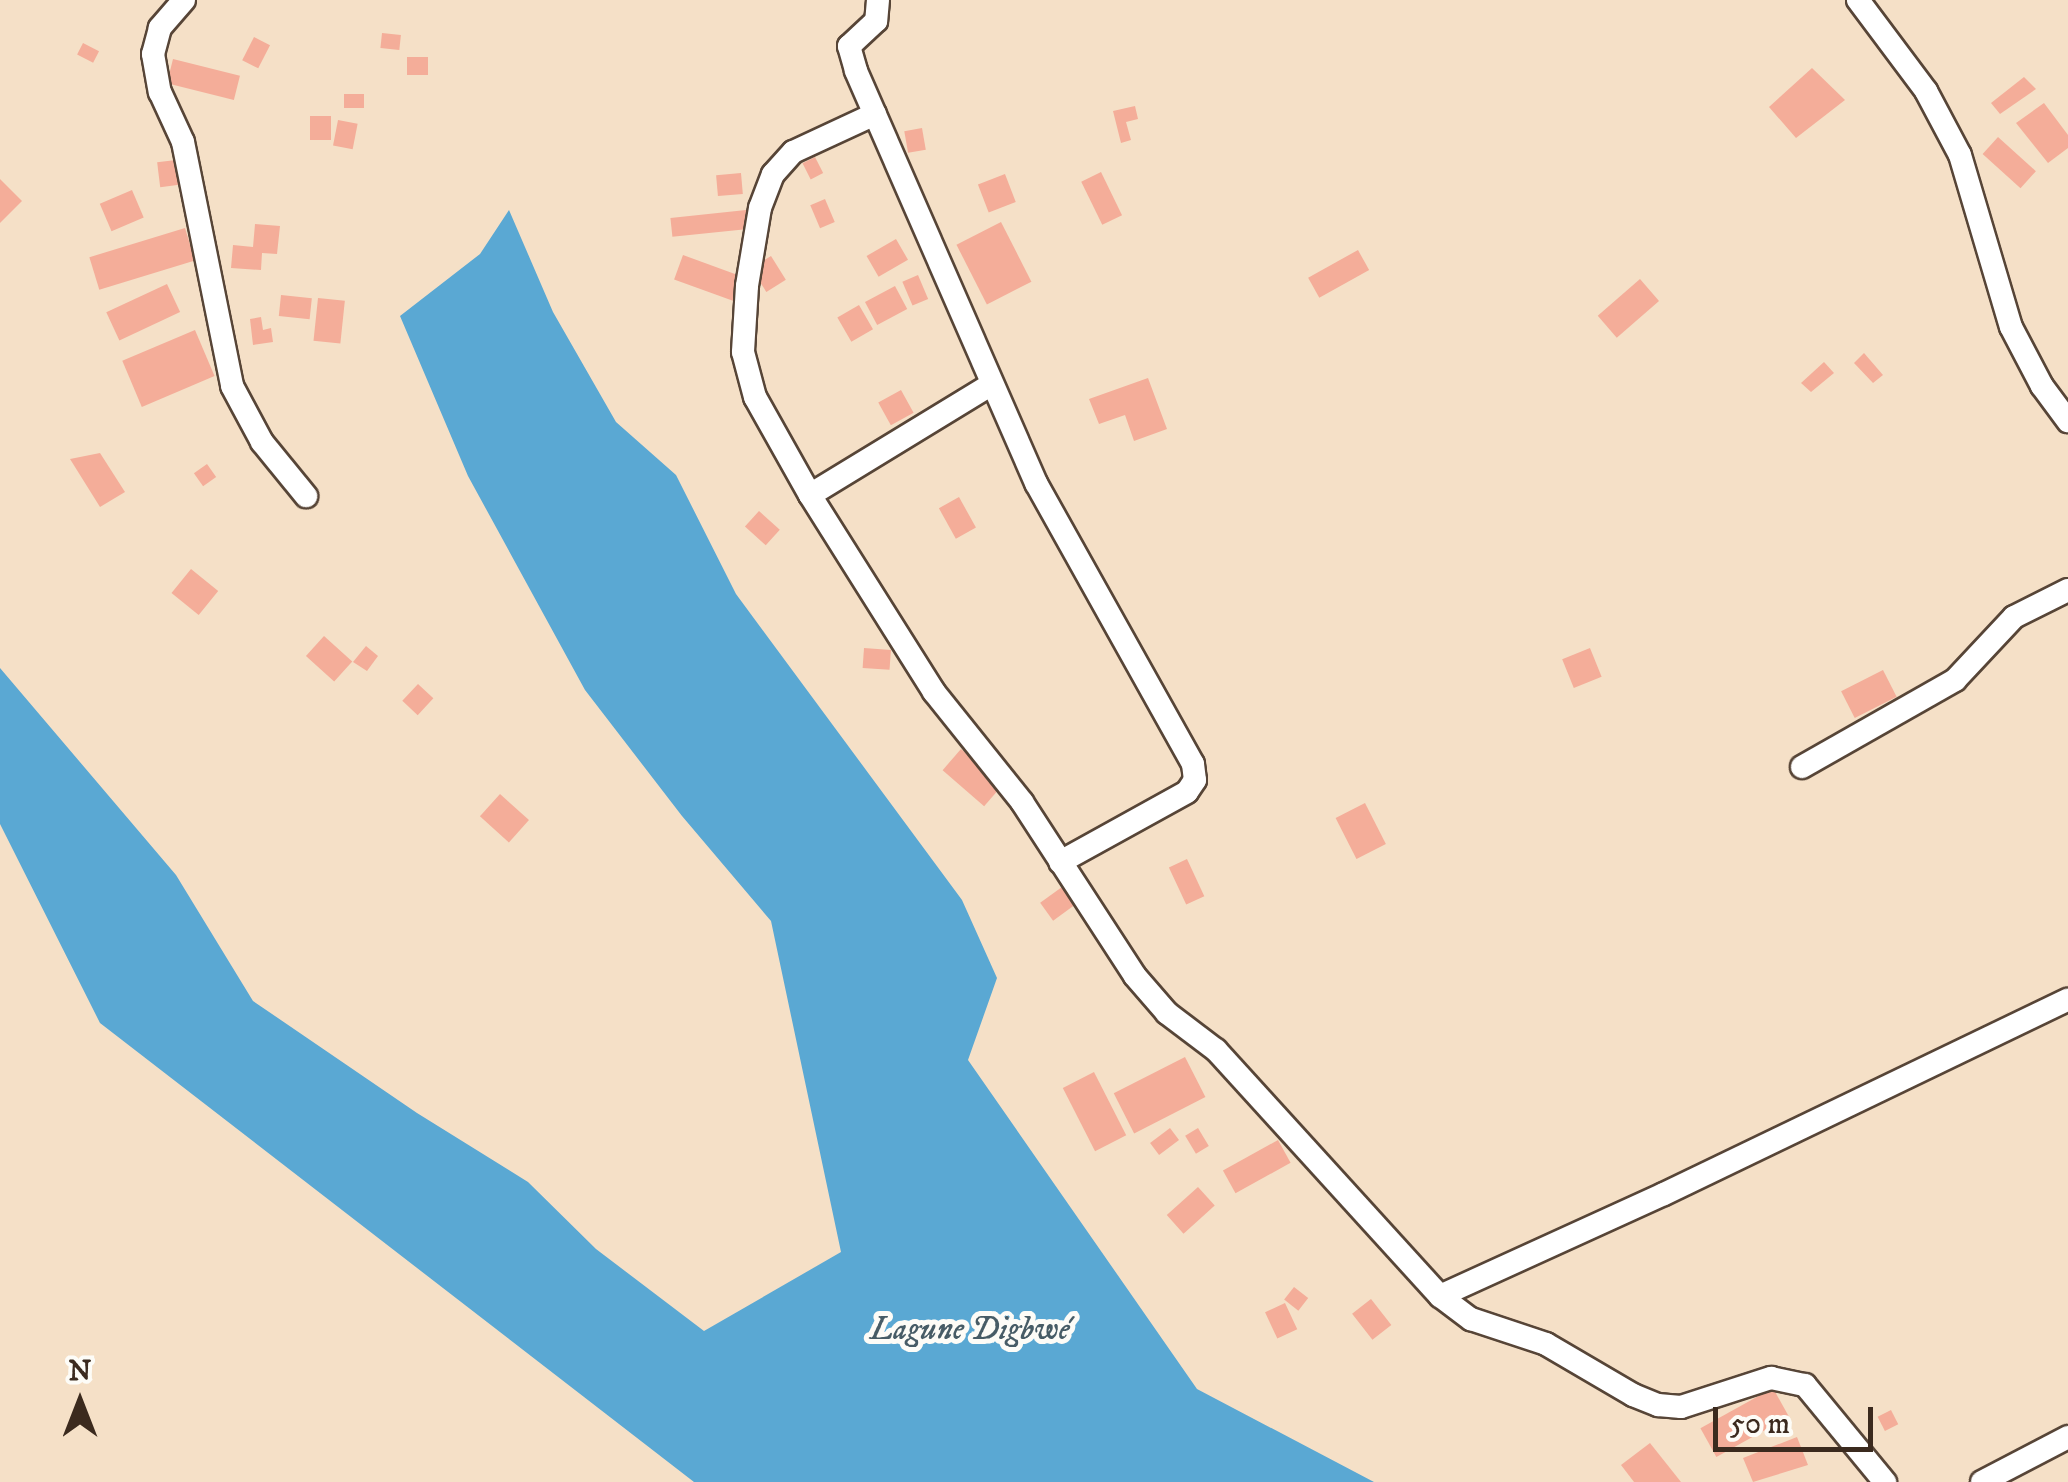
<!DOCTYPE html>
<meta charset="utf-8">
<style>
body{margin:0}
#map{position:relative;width:2068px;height:1482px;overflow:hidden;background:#f5e0c7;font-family:"IM FELL DW Pica",serif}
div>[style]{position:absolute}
.water>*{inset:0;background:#5aa8d3}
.building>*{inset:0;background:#f4ad99;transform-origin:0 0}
.roads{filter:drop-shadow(2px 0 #574537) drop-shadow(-2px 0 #574537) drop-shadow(0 2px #574537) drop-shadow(0 -2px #574537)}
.minor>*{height:22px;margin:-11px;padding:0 11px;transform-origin:11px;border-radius:11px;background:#fff}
span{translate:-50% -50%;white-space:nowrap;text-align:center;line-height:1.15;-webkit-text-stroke:10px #fdfcf7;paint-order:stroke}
.water-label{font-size:32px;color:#475c66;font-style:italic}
.north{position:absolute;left:30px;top:1352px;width:100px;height:100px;-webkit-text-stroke:8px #fdfcf7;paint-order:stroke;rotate:0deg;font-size:28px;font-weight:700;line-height:40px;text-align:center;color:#3b2a1e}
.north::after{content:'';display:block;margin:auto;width:35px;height:45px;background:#3b2a1e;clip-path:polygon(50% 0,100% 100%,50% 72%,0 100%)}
.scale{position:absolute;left:1713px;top:1407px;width:160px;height:45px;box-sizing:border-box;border:5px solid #3b2a1e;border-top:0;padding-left:12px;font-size:30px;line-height:35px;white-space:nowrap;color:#3b2a1e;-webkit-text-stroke:8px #fdfcf7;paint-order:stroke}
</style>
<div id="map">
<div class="water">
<div style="clip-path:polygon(509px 210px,553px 312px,616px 422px,676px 475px,736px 594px,962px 900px,997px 978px,968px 1060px,1197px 1389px,1374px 1482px,694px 1482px,100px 1023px,0 824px,0 668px,176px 875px,253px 1001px,417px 1113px,528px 1182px,596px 1249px,704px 1331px,841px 1252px,771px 921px,682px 816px,585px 690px,468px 476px,400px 316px,480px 254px)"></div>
</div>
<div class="building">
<div style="left:382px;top:33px;width:19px;height:15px;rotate:6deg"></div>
<div style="left:254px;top:37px;width:18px;height:26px;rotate:27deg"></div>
<div style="left:83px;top:43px;width:18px;height:13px;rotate:27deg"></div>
<div style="left:407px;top:57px;width:21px;height:18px"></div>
<div style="left:173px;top:59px;width:69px;height:25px;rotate:14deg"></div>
<div style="clip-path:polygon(1812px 68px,1845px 100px,1796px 138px,1769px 107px)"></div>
<div style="clip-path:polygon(2024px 77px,2036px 89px,2000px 114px,1991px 103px)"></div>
<div style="left:344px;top:94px;width:20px;height:14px"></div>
<div style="clip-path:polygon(2044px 103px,2068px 135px,2068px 148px,2048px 163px,2016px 123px)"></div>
<div style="clip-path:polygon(1135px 106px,1138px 119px,1126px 122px,1131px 140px,1121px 143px,1113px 111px)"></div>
<div style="left:310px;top:116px;width:21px;height:24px"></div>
<div style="left:338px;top:120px;width:20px;height:26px;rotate:11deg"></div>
<div style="left:922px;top:128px;width:22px;height:18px;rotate:80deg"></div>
<div style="left:1998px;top:137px;width:51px;height:23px;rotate:42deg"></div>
<div style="left:815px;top:157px;width:18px;height:14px;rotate:63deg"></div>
<div style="left:176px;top:160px;width:25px;height:19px;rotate:83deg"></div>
<div style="left:1101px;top:172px;width:48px;height:22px;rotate:64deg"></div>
<div style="left:741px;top:173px;width:21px;height:25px;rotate:85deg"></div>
<div style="left:1005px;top:174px;width:30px;height:29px;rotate:69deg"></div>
<div style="clip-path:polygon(0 179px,22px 201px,0 223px)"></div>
<div style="left:132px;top:190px;width:30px;height:35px;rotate:67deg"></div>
<div style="left:825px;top:199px;width:25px;height:16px;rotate:67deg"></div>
<div style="left:746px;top:210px;width:19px;height:76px;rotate:84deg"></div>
<div style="left:1001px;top:222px;width:67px;height:50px;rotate:63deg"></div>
<div style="clip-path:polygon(255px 224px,280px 226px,277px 254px,262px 253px,261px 270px,231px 268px,233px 245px,253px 247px)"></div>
<div style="left:185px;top:228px;width:34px;height:100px;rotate:73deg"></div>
<div style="left:896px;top:239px;width:24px;height:34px;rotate:60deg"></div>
<div style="left:1358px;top:250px;width:23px;height:57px;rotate:61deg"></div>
<div style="left:683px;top:255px;width:64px;height:26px;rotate:20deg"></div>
<div style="left:771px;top:256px;width:28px;height:23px;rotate:58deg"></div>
<div style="left:918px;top:275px;width:26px;height:17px;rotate:67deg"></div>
<div style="left:1640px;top:279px;width:29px;height:56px;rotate:49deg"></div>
<div style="left:167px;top:284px;width:31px;height:67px;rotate:65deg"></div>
<div style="left:895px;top:286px;width:26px;height:34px;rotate:62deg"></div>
<div style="left:281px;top:295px;width:31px;height:21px;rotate:6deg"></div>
<div style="left:318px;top:298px;width:27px;height:43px;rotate:6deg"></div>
<div style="left:859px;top:305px;width:28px;height:25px;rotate:60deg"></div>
<div style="clip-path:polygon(261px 317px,263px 330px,271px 328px,273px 342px,253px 345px,250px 319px)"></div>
<div style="left:195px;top:330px;width:50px;height:79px;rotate:67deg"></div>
<div style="clip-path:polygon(1864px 353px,1883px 375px,1873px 383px,1854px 363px)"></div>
<div style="clip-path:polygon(1824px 362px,1834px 373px,1811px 392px,1801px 383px)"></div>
<div style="clip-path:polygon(1148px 378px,1167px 429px,1134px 441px,1125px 415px,1099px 424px,1089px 399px)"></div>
<div style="left:901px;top:390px;width:26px;height:26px;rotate:61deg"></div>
<div style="clip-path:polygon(100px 453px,125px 492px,100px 507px,70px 459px)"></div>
<div style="left:207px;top:464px;width:16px;height:16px;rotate:55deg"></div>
<div style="left:959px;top:497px;width:35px;height:23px;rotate:61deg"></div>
<div style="left:759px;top:511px;width:28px;height:21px;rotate:42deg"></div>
<div style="left:191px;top:569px;width:35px;height:31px;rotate:39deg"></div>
<div style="left:324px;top:636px;width:38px;height:27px;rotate:42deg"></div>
<div style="clip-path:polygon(366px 646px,378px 656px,367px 671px,353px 662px)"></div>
<div style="left:864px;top:648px;width:27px;height:20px;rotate:4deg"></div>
<div style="left:1590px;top:648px;width:31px;height:30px;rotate:68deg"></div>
<div style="left:1883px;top:670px;width:30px;height:47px;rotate:63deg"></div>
<div style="left:418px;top:684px;width:21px;height:23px;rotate:43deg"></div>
<div style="left:961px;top:749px;width:55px;height:28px;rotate:41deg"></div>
<div style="left:500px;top:794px;width:39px;height:30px;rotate:42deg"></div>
<div style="left:1365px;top:803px;width:46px;height:33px;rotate:63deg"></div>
<div style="left:1187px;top:859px;width:41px;height:20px;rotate:65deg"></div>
<div style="left:1062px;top:887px;width:22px;height:27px;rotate:54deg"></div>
<div style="left:1185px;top:1057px;width:45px;height:80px;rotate:63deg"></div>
<div style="left:1094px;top:1072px;width:71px;height:35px;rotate:63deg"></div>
<div style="left:1170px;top:1128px;width:15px;height:25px;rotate:53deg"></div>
<div style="left:1198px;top:1128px;width:21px;height:15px;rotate:59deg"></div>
<div style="left:1278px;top:1140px;width:26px;height:63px;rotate:61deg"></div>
<div style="left:1198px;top:1187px;width:25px;height:42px;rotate:48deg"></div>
<div style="left:1294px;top:1287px;width:18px;height:16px;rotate:38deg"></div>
<div style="left:1371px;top:1299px;width:33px;height:24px;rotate:52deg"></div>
<div style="left:1285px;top:1303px;width:29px;height:22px;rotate:65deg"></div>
<div style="left:1773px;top:1388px;width:33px;height:83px;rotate:61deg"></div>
<div style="left:1891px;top:1410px;width:16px;height:15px;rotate:63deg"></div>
<div style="clip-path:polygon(1797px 1437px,1808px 1465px,1753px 1482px,1743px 1458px)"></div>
<div style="clip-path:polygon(1650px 1443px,1681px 1482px,1634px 1482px,1621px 1465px)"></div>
</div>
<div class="roads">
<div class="minor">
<div style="left:184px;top:0;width:37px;rotate:131deg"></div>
<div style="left:160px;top:28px;width:27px;rotate:105deg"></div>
<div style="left:153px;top:54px;width:39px;rotate:80deg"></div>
<div style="left:160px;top:92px;width:55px;rotate:65.3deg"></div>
<div style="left:183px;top:142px;width:249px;rotate:78.6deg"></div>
<div style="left:232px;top:386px;width:64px;rotate:61.8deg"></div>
<div style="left:262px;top:442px;width:70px;rotate:50.8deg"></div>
<div style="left:878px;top:0;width:21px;rotate:95deg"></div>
<div style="left:876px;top:21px;width:37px;rotate:137deg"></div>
<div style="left:849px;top:46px;width:26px;rotate:74deg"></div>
<div style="left:856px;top:71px;width:450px;rotate:66.4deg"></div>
<div style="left:1036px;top:483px;width:322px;rotate:60.8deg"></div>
<div style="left:1193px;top:764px;width:16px;rotate:83deg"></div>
<div style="left:1195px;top:780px;width:14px;rotate:124deg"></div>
<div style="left:1187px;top:792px;width:145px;rotate:151.1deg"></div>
<div style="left:1858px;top:0;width:114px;rotate:53.2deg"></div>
<div style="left:1926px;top:91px;width:72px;rotate:62deg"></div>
<div style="left:1960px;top:155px;width:179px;rotate:73.5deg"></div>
<div style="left:2011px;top:327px;width:67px;rotate:62.3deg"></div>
<div style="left:2042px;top:386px;width:44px;rotate:53.4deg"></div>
<div style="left:875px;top:114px;width:90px;rotate:155.1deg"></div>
<div style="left:793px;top:152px;width:30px;rotate:132deg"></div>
<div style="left:773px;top:174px;width:36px;rotate:111deg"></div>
<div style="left:760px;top:208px;width:79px;rotate:99.5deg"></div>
<div style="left:747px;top:286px;width:66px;rotate:93.5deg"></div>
<div style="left:743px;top:352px;width:47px;rotate:75.1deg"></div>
<div style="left:755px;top:397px;width:112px;rotate:60.7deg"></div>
<div style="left:810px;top:495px;width:233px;rotate:57.8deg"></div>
<div style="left:934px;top:692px;width:141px;rotate:51.3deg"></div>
<div style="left:1022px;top:802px;width:207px;rotate:57deg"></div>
<div style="left:1135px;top:976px;width:49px;rotate:49.1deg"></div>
<div style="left:1167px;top:1013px;width:61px;rotate:37.1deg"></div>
<div style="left:1216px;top:1050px;width:333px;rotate:47.7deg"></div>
<div style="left:1440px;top:1296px;width:39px;rotate:37deg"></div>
<div style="left:1471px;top:1319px;width:79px;rotate:18.4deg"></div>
<div style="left:1546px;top:1344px;width:101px;rotate:30.4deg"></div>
<div style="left:1633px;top:1395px;width:27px;rotate:22deg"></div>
<div style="left:1658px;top:1405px;width:23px;rotate:5deg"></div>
<div style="left:1681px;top:1407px;width:95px;rotate:-17.9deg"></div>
<div style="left:1771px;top:1378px;width:35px;rotate:12deg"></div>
<div style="left:1805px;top:1385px;width:126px;rotate:50.5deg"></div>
<div style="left:810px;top:495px;width:211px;rotate:-31.4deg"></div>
<div style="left:1802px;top:767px;width:176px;rotate:-29.6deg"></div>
<div style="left:1955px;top:680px;width:86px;rotate:-46.9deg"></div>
<div style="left:2014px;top:617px;width:60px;rotate:-26.6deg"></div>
<div style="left:1440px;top:1296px;width:246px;rotate:-24.5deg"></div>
<div style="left:1664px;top:1194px;width:448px;rotate:-25.7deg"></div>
<div style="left:1982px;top:1482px;width:97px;rotate:-27.6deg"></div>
</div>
</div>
<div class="water-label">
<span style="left:970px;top:1330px">Lagune Digbwé</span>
</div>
<div class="north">N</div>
<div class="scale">50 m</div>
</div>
